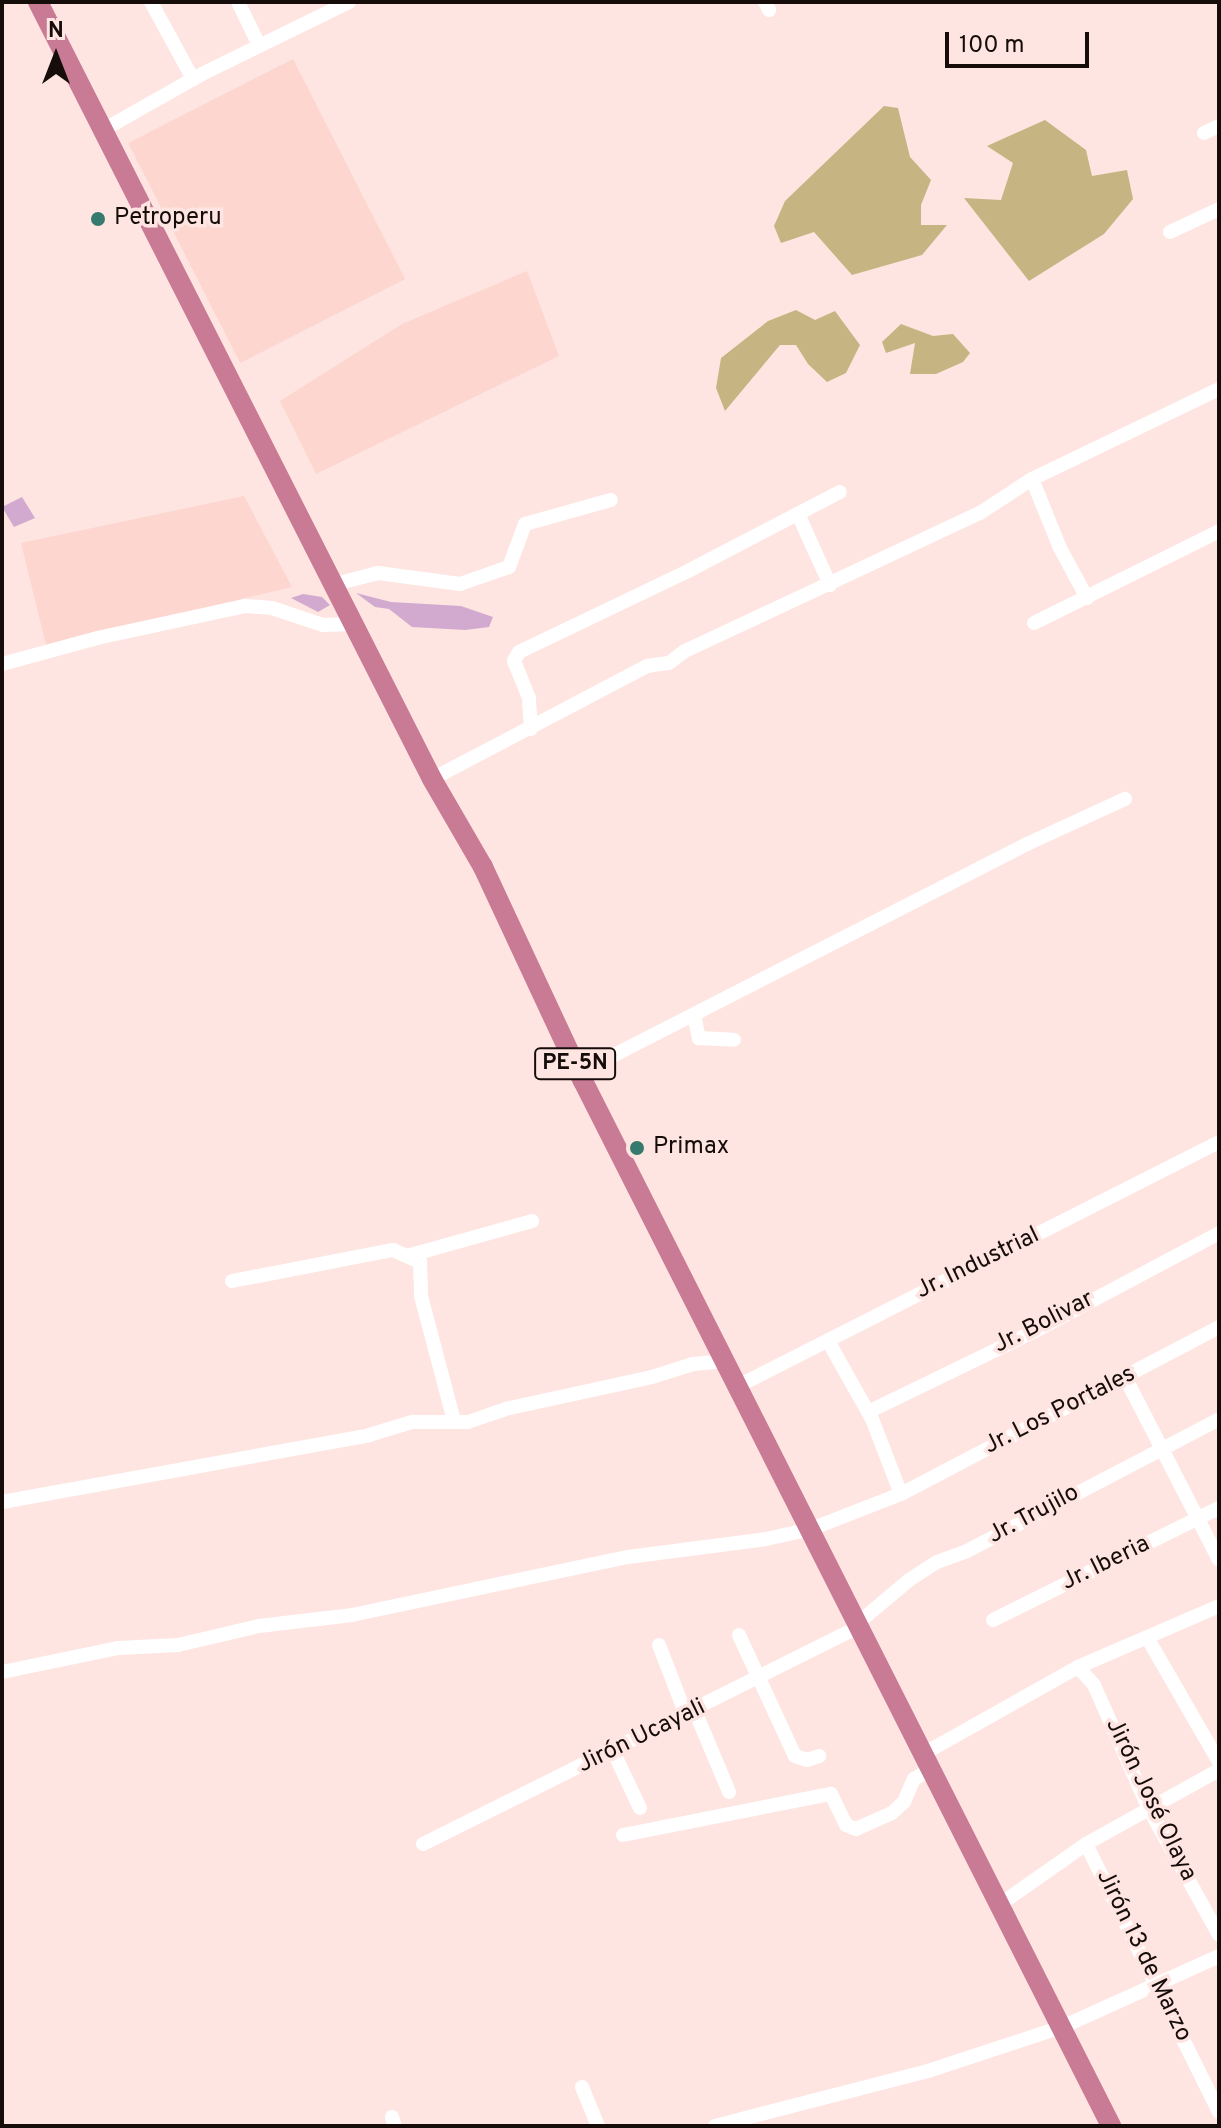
<!DOCTYPE html>
<meta charset="utf-8">
<style>
body{margin:0}
#map{position:relative;width:1221px;height:2128px;overflow:hidden;background:#fee5e1;font-family:Overpass,sans-serif}
div>[style]{position:absolute}
.built>*{inset:0;background:#fcd6cf;transform-origin:0 0}
.forest>*{inset:0;background:#c7b483}
.water>*{inset:0;background:#d3aacf}
.minor>*{height:14px;margin:-7px;padding:0 7px;transform-origin:7px;border-radius:7px;background:#fff}
.highway>*{height:20px;margin:-10px;padding:0 10px;transform-origin:10px;border-radius:10px;background:#c97a94}
.dots>*{width:22px;height:22px;translate:-50% -50%;box-sizing:border-box;border:4px solid #fee5e1;border-radius:50%}
span{translate:-50% -50%;white-space:nowrap;text-align:center;line-height:1.15;-webkit-text-stroke:7px #fee5e1;paint-order:stroke}
.shield-label span{padding:2px 6px;background:#fee5e1;border:2px solid;border-radius:6px;-webkit-text-stroke-width:0}
.shield-label{font-size:22px;color:#160d0b;font-weight:700}
.poi-label{font-size:24px;color:#160d0b}
.left{translate:0 -50%;text-align:left}
.street-label{font-size:24px;color:#160d0b}
.frame{position:absolute;inset:0;border:4px solid #160d0b;pointer-events:none}
.north{position:absolute;left:16px;top:16px;width:80px;height:80px;-webkit-text-stroke:6px #fee5e1;paint-order:stroke;rotate:0deg;font-size:22px;font-weight:700;line-height:32px;text-align:center;color:#160d0b}
.north::after{content:'';display:block;margin:auto;width:28px;height:36px;background:#160d0b;clip-path:polygon(50% 0,100% 100%,50% 72%,0 100%)}
.scale{position:absolute;left:945px;top:32px;width:144px;height:36px;box-sizing:border-box;border:4px solid #160d0b;border-top:0;padding-left:10px;font-size:24px;line-height:28px;white-space:nowrap;color:#160d0b;-webkit-text-stroke:6px #fee5e1;paint-order:stroke}
</style>
<div id="map">
<div class="built">
<div style="left:293px;top:59px;width:247px;height:185px;rotate:63deg"></div>
<div style="clip-path:polygon(527px 271px,559px 356px,316px 474px,280px 401px,402px 324px)"></div>
<div style="clip-path:polygon(244px 496px,292px 587px,46px 645px,21px 543px)"></div>
</div>
<div class="forest">
<div style="clip-path:polygon(884px 106px,898px 108px,910px 157px,931px 180px,921px 205px,921px 225px,947px 225px,922px 255px,852px 275px,814px 232px,781px 243px,774px 226px,785px 201px)"></div>
<div style="clip-path:polygon(1045px 120px,1086px 150px,1092px 176px,1127px 170px,1133px 199px,1104px 234px,1029px 281px,964px 198px,1001px 200px,1013px 163px,987px 146px)"></div>
<div style="clip-path:polygon(796px 310px,815px 320px,835px 311px,860px 345px,846px 373px,827px 382px,808px 364px,796px 345px,780px 345px,725px 411px,716px 388px,721px 358px,768px 321px)"></div>
<div style="clip-path:polygon(901px 324px,933px 336px,953px 334px,970px 353px,963px 362px,936px 374px,910px 374px,915px 343px,886px 353px,882px 342px)"></div>
</div>
<div class="water">
<div style="clip-path:polygon(22px 497px,35px 518px,14px 527px,2px 507px)"></div>
<div style="clip-path:polygon(356px 593px,391px 602px,461px 606px,493px 617px,489px 627px,465px 630px,412px 627px,389px 609px,375px 607px)"></div>
<div style="clip-path:polygon(303px 594px,322px 597px,330px 605px,318px 612px,291px 598px)"></div>
</div>
<div class="minor">
<div style="left:151px;top:2px;width:88px;rotate:61.4deg"></div>
<div style="left:238px;top:2px;width:48px;rotate:64deg"></div>
<div style="left:765px;top:2px;width:9px;rotate:63deg"></div>
<div style="left:103px;top:130px;width:114px;rotate:-29.5deg"></div>
<div style="left:202px;top:74px;width:164px;rotate:-26.1deg"></div>
<div style="left:1204px;top:133px;width:17px;rotate:-25deg"></div>
<div style="left:1170px;top:232px;width:54px;rotate:-25.1deg"></div>
<div style="left:1032px;top:479px;width:208px;rotate:-25.7deg"></div>
<div style="left:798px;top:514px;width:78px;rotate:65.7deg"></div>
<div style="left:335px;top:584px;width:44px;rotate:-14.3deg"></div>
<div style="left:378px;top:573px;width:83px;rotate:7.6deg"></div>
<div style="left:460px;top:584px;width:52px;rotate:-19.1deg"></div>
<div style="left:509px;top:567px;width:46px;rotate:-69.6deg"></div>
<div style="left:525px;top:524px;width:89px;rotate:-15.6deg"></div>
<div style="left:1034px;top:623px;width:207px;rotate:-26.4deg"></div>
<div style="left:2px;top:664px;width:98px;rotate:-15.3deg"></div>
<div style="left:97px;top:638px;width:151px;rotate:-12.2deg"></div>
<div style="left:245px;top:606px;width:27px;rotate:4deg"></div>
<div style="left:272px;top:608px;width:54px;rotate:18.4deg"></div>
<div style="left:323px;top:625px;width:31px;rotate:-2deg"></div>
<div style="left:531px;top:729px;width:31px;rotate:-94deg"></div>
<div style="left:529px;top:698px;width:40px;rotate:-112deg"></div>
<div style="left:514px;top:661px;width:10px;rotate:-61deg"></div>
<div style="left:519px;top:652px;width:187px;rotate:-25.6deg"></div>
<div style="left:688px;top:571px;width:171px;rotate:-27.5deg"></div>
<div style="left:432px;top:779px;width:243px;rotate:-27.7deg"></div>
<div style="left:647px;top:666px;width:22px;rotate:-8deg"></div>
<div style="left:669px;top:663px;width:20px;rotate:-37deg"></div>
<div style="left:685px;top:651px;width:326px;rotate:-25.1deg"></div>
<div style="left:980px;top:513px;width:62px;rotate:-33.2deg"></div>
<div style="left:1032px;top:479px;width:74px;rotate:67.9deg"></div>
<div style="left:1060px;top:548px;width:57px;rotate:61.6deg"></div>
<div style="left:694px;top:1015px;width:24px;rotate:78deg"></div>
<div style="left:699px;top:1038px;width:35px;rotate:3deg"></div>
<div style="left:579px;top:1073px;width:503px;rotate:-27.07deg"></div>
<div style="left:1027px;top:844px;width:108px;rotate:-24.7deg"></div>
<div style="left:407px;top:1256px;width:130px;rotate:-15.6deg"></div>
<div style="left:232px;top:1281px;width:164px;rotate:-10.9deg"></div>
<div style="left:393px;top:1250px;width:30px;rotate:24deg"></div>
<div style="left:420px;top:1262px;width:34px;rotate:88deg"></div>
<div style="left:421px;top:1296px;width:129px;rotate:75.2deg"></div>
<div style="left:828px;top:1341px;width:90px;rotate:60.6deg"></div>
<div style="left:872px;top:1419px;width:80px;rotate:68.9deg"></div>
<div style="left:1126px;top:1379px;width:203px;rotate:62.8deg"></div>
<div style="left:738px;top:1386px;width:539px;rotate:-26.9deg"></div>
<div style="left:868px;top:1412px;width:186px;rotate:-25.9deg"></div>
<div style="left:1035px;top:1331px;width:208px;rotate:-28deg"></div>
<div style="left:2px;top:1502px;width:373px;rotate:-10.3deg"></div>
<div style="left:369px;top:1435px;width:45px;rotate:-16.8deg"></div>
<div style="left:412px;top:1422px;width:56px"></div>
<div style="left:468px;top:1422px;width:39px;rotate:-19deg"></div>
<div style="left:505px;top:1409px;width:150px;rotate:-12.3deg"></div>
<div style="left:652px;top:1377px;width:43px;rotate:-17.6deg"></div>
<div style="left:693px;top:1364px;width:32px;rotate:-5deg"></div>
<div style="left:993px;top:1620px;width:252px;rotate:-26.4deg"></div>
<div style="left:858px;top:1623px;width:67px;rotate:-40.1deg"></div>
<div style="left:909px;top:1580px;width:33px;rotate:-33deg"></div>
<div style="left:937px;top:1562px;width:32px;rotate:-20deg"></div>
<div style="left:967px;top:1551px;width:284px;rotate:-27.6deg"></div>
<div style="left:739px;top:1635px;width:133px;rotate:65.2deg"></div>
<div style="left:795px;top:1756px;width:13px;rotate:18deg"></div>
<div style="left:807px;top:1760px;width:13px;rotate:-18deg"></div>
<div style="left:1148px;top:1639px;width:142px;rotate:60deg"></div>
<div style="left:659px;top:1645px;width:75px;rotate:68.9deg"></div>
<div style="left:1078px;top:1667px;width:24px;rotate:48deg"></div>
<div style="left:1094px;top:1685px;width:136px;rotate:66.1deg"></div>
<div style="left:1149px;top:1809px;width:144px;rotate:60.9deg"></div>
<div style="left:2px;top:1672px;width:118px;rotate:-11.7deg"></div>
<div style="left:118px;top:1648px;width:60px;rotate:-2.9deg"></div>
<div style="left:178px;top:1645px;width:83px;rotate:-13.2deg"></div>
<div style="left:259px;top:1626px;width:94px;rotate:-6.7deg"></div>
<div style="left:352px;top:1615px;width:282px;rotate:-11.9deg"></div>
<div style="left:628px;top:1557px;width:139px;rotate:-7.4deg"></div>
<div style="left:766px;top:1539px;width:46px;rotate:-12.5deg"></div>
<div style="left:811px;top:1529px;width:97px;rotate:-21.3deg"></div>
<div style="left:901px;top:1494px;width:359px;rotate:-27.7deg"></div>
<div style="left:695px;top:1711px;width:88px;rotate:67.2deg"></div>
<div style="left:613px;top:1751px;width:63px;rotate:64.7deg"></div>
<div style="left:923px;top:1754px;width:178px;rotate:-29.3deg"></div>
<div style="left:1078px;top:1667px;width:154px;rotate:-23.4deg"></div>
<div style="left:623px;top:1835px;width:212px;rotate:-11.2deg"></div>
<div style="left:831px;top:1794px;width:34px;rotate:64deg"></div>
<div style="left:846px;top:1825px;width:11px;rotate:22deg"></div>
<div style="left:856px;top:1829px;width:39px;rotate:-24deg"></div>
<div style="left:892px;top:1813px;width:16px;rotate:-43deg"></div>
<div style="left:904px;top:1802px;width:25px;rotate:-67deg"></div>
<div style="left:914px;top:1779px;width:20px;rotate:-30deg"></div>
<div style="left:423px;top:1844px;width:487px;rotate:-26.5deg"></div>
<div style="left:1086px;top:1844px;width:299px;rotate:63.6deg"></div>
<div style="left:999px;top:1905px;width:106px;rotate:-35deg"></div>
<div style="left:1086px;top:1844px;width:152px;rotate:-29.1deg"></div>
<div style="left:582px;top:2087px;width:42px;rotate:67.7deg"></div>
<div style="left:392px;top:2117px;width:9px;rotate:72deg"></div>
<div style="left:715px;top:2126px;width:220px;rotate:-14.5deg"></div>
<div style="left:928px;top:2071px;width:141px;rotate:-18.2deg"></div>
<div style="left:1062px;top:2027px;width:172px;rotate:-24.3deg"></div>
</div>
<div class="highway">
<div style="left:38px;top:2px;width:871px;rotate:63.11deg"></div>
<div style="left:432px;top:779px;width:102px;rotate:59.9deg"></div>
<div style="left:483px;top:867px;width:236px;rotate:65deg"></div>
<div style="left:583px;top:1081px;width:1171px;rotate:63.19deg"></div>
</div>
<div class="dots">
<div style="left:98px;top:219px;background:#367a6d"></div>
<div style="left:637px;top:1148px;background:#367a6d"></div>
</div>
<div class="shield-label">
<span style="left:575px;top:1064px">PE-5N</span>
</div>
<div class="poi-label">
<span class="left" style="left:114px;top:219px">Petroperu</span>
<span class="left" style="left:653px;top:1148px">Primax</span>
</div>
<div class="street-label">
<span style="left:978px;top:1264px;rotate:-26deg">Jr. Industrial</span>
<span style="left:1044px;top:1323px;rotate:-27deg">Jr. Bolivar</span>
<span style="left:1060px;top:1411px;rotate:-27deg">Jr. Los Portales</span>
<span style="left:1034px;top:1515px;rotate:-28deg">Jr. Trujilo</span>
<span style="left:1106px;top:1564px;rotate:-26deg">Jr. Iberia</span>
<span style="left:642px;top:1737px;rotate:-26deg">Jirón Ucayali</span>
<span style="left:1150px;top:1800px;rotate:64deg">Jirón José Olaya</span>
<span style="left:1143px;top:1956px;rotate:64deg">Jirón 13 de Marzo</span>
</div>
<div class="frame"></div>
<div class="north">N</div>
<div class="scale">100 m</div>
</div>
